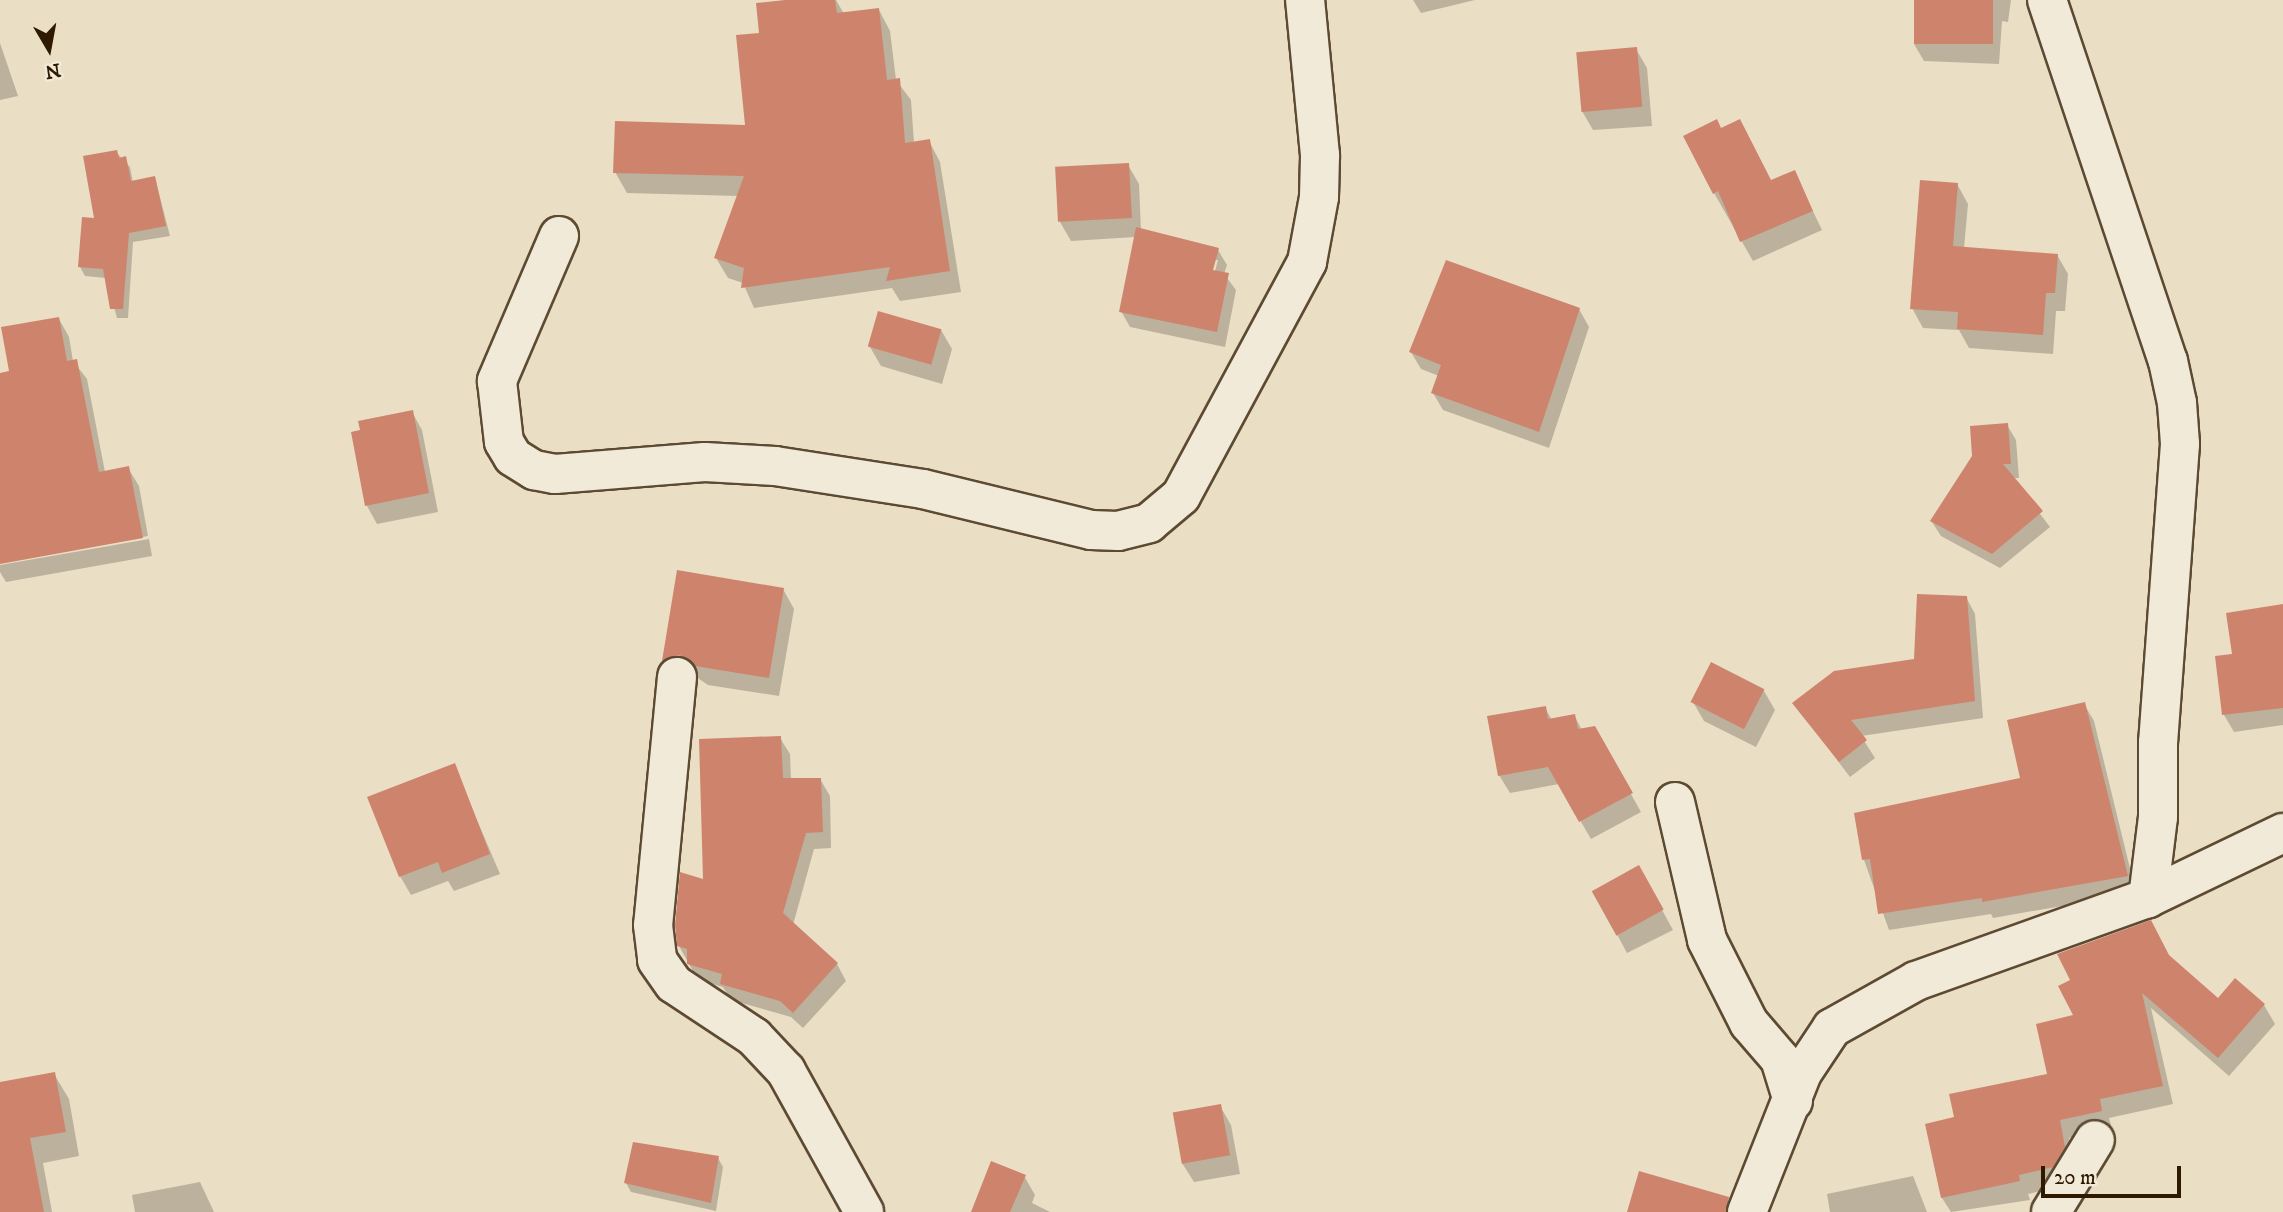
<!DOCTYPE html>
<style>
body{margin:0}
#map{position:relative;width:2283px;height:1212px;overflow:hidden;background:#eadec4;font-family:"IM FELL DW Pica",serif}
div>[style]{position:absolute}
.shadow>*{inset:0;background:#0003}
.building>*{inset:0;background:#ce836d;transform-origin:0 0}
.roads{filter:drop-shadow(2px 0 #5d4a32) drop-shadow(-2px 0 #5d4a32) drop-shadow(0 2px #5d4a32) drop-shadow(0 -2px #5d4a32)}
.minor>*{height:38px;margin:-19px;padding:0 19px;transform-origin:19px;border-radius:19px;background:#f1ead9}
span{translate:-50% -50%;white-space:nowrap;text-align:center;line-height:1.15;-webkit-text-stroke:5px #f1ead9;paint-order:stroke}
.north{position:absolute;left:14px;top:14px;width:70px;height:70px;-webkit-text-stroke:5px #f1ead9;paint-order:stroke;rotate:170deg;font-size:19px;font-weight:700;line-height:28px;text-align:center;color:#2e1901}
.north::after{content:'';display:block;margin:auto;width:24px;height:32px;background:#2e1901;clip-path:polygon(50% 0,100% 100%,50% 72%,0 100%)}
.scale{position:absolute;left:2041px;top:1166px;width:140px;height:32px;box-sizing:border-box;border:4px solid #2e1901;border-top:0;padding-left:9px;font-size:21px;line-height:24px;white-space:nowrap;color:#2e1901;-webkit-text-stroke:5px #f1ead9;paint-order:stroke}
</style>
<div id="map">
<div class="shadow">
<div style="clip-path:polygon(801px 0,836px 0,844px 14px,879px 10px,890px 31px,896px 80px,911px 100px,914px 143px,929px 141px,940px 162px,961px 292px,900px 301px,892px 288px,754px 308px,743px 283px,728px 278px,716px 258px,739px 196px,627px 193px,615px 172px,747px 127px,761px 34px)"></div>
<div style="clip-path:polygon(1413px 0,1475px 0,1421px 13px)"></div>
<div style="clip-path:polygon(1916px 0,2011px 0,2008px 22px,2002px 21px,1999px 64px,1924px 61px,1914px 44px)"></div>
<div style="clip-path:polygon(0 43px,18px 96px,0 100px)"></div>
<div style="clip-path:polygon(1636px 49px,1647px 68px,1652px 126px,1593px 130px,1582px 111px)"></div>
<div style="clip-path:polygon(1721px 130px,1771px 182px,1794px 172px,1822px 230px,1753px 261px,1714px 193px)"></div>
<div style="clip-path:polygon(116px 152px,130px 167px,133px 183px,155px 178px,170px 236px,133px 242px,128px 318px,117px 318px,106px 278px,85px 276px,80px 267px)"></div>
<div style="clip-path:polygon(evenodd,1128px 165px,1139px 184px,1141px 231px,1218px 250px,1227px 265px,1224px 274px,1236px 290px,1225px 347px,1130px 327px,1121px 311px,1135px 237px,1071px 241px,1060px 222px,1128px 165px,1214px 260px,1218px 260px,1213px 279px,1210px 278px,1214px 260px)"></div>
<div style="clip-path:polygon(1957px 184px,1968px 204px,1964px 248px,2057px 255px,2068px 274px,2065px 311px,2056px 311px,2053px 354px,1969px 348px,1959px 330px,1923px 328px,1912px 308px)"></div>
<div style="clip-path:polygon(1579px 309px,1589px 327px,1549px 448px,1443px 410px,1433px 393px,1439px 376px,1421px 369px,1411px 352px)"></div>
<div style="clip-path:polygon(59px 319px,69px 337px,73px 361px,87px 379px,105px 472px,128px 468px,139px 486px,148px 536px,0 562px,0 374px,11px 372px)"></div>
<div style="clip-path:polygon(941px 330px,952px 349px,942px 384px,881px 366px,870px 347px)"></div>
<div style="clip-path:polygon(412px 412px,422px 430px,438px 512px,377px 524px,367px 506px)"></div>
<div style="clip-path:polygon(2007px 425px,2016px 440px,2019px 478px,2013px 478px,2050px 527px,2000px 568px,1941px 536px,1932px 522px)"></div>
<div style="clip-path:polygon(149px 539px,152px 556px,6px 582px,0 572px,0 565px)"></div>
<div style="clip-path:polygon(783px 589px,794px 609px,779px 696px,708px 685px,692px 674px,674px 679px,664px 660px)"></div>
<div style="clip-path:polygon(1966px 597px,1975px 614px,1983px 718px,1861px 736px,1875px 758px,1850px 777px,1794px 703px,1916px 660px)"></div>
<div style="clip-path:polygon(2283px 609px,2283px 725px,2234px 732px,2224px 715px,2234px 655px)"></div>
<div style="clip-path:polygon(1764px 691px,1775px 710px,1756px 747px,1704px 721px,1693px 702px)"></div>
<div style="clip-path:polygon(2084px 704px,2094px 721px,2136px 893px,1993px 918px,1991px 914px,1889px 930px,1864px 860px,2022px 779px)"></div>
<div style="clip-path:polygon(1545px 708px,1552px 720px,1574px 715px,1582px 730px,1594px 728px,1641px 812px,1591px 839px,1559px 784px,1510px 793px,1499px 775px)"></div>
<div style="clip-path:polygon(780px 738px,790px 754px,791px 780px,820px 779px,830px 796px,831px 848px,814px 849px,793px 925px,837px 964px,846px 981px,803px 1028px,791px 1017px,731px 1000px,723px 987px,698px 980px,679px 946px,705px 881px)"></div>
<div style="clip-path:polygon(454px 766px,500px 874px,454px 891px,448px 881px,411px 895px,400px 876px)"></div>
<div style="clip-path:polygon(1649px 886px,1673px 930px,1627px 953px,1593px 890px)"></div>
<div style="clip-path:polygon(2169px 958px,2218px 1000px,2264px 1005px,2275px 1024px,2229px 1076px,2151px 1008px,2173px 1104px,2109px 1118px,2112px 1129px,2069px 1138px,2075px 1167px,2063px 1186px,2028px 1194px,2030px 1200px,1951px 1212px,1942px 1198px,1956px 1118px,2049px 1076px,2076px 1017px)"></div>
<div style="clip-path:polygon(54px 1074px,69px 1099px,79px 1156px,43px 1163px,52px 1212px,0 1212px,0 1126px)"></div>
<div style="clip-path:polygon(1220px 1106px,1231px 1125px,1240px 1174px,1194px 1182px,1182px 1163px)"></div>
<div style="clip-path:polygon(718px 1158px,723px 1167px,716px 1211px,631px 1192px,626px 1183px)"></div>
<div style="clip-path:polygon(1024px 1176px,1035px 1195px,1032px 1203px,1050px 1212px,973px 1212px)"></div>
<div style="clip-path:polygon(1913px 1176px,1927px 1212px,1830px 1212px,1827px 1194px)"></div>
<div style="clip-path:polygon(200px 1182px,214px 1212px,135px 1212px,132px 1195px)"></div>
</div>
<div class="building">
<div style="clip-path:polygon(785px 0,835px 0,837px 13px,879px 8px,887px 80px,900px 78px,905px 143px,930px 139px,950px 271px,886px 281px,890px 267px,741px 288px,744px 268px,714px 258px,744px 176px,613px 173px,615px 121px,745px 125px,736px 35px,759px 33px,756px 3px)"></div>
<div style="left:1914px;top:0;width:79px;height:44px"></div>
<div style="left:1637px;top:47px;width:60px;height:61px;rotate:85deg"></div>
<div style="clip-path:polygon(1717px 119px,1721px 128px,1740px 119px,1771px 180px,1795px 170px,1813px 211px,1740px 242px,1718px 191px,1713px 194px,1683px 136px)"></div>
<div style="clip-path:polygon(117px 150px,119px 158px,126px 156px,131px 181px,155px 176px,166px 226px,129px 233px,123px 309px,110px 309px,103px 269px,78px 267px,82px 217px,94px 218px,83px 156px)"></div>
<div style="left:1129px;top:163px;width:55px;height:74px;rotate:87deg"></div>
<div style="clip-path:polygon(1920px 180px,1958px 183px,1953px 246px,2058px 254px,2055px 293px,2046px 293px,2043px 335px,1957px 329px,1958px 312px,1910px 309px)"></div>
<div style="clip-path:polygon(1136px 227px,1219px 248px,1213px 270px,1229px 273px,1217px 332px,1119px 312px)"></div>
<div style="clip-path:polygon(1446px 260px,1580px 308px,1539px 432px,1431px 393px,1441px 365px,1409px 352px)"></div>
<div style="left:878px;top:311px;width:66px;height:37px;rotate:16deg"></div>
<div style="clip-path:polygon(59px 317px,67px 361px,77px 359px,99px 472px,129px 466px,143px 538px,0 564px,0 373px,9px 371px,1px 327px)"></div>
<div style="clip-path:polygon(413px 410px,429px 493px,365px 506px,351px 432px,360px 430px,358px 421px)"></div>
<div style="clip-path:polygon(2008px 423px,2011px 464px,2003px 464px,2043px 511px,1992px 554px,1930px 521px,1972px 456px,1970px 426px)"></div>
<div style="clip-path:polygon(677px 570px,784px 588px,769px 678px,695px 666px,680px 655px,662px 661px)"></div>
<div style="clip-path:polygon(1917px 594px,1967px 596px,1975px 701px,1851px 720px,1867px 740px,1839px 762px,1792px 703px,1834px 671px,1914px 659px)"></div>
<div style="clip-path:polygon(2283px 604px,2283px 708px,2222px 715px,2215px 656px,2232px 654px,2226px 613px)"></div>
<div style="left:1711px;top:662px;width:60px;height:45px;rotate:27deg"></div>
<div style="clip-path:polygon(2085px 702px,2128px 876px,1982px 902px,1982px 898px,1878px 914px,1870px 859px,1862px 860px,1854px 813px,2020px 778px,2007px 720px)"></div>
<div style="clip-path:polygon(1546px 706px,1548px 719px,1575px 714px,1578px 729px,1595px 726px,1633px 793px,1579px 822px,1548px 767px,1498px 776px,1487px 716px)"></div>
<div style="clip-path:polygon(781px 736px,783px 778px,821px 778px,823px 832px,806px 833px,783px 913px,838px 963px,793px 1013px,780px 1001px,720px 984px,722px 974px,687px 964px,687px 949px,677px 946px,675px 925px,680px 872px,703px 879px,699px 739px)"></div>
<div style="clip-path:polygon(455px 763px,490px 854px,442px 873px,438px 862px,399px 877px,367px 797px)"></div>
<div style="left:1639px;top:865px;width:51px;height:54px;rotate:61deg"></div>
<div style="clip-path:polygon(2151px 920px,2169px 955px,2218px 998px,2235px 978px,2265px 1004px,2218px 1058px,2142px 993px,2163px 1086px,2100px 1099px,2102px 1111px,2060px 1120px,2065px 1147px,2053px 1167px,2019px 1175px,2020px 1181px,1941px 1198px,1925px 1124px,1954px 1117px,1949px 1094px,2047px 1074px,2036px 1024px,2073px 1015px,2058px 986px,2070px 980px,2057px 954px)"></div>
<div style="clip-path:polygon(55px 1072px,66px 1132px,30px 1138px,44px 1212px,0 1212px,0 1082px)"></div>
<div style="left:1221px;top:1104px;width:52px;height:49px;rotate:80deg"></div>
<div style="clip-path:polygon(633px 1142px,719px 1156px,711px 1203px,624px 1183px)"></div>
<div style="clip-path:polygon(991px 1161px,1026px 1175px,1010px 1212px,971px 1212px)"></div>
<div style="clip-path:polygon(1639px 1171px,1729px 1197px,1726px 1212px,1627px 1212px)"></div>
</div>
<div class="roads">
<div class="minor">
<div style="left:2047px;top:0;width:381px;rotate:71.5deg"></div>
<div style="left:2168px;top:361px;width:43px;rotate:77.9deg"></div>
<div style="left:2177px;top:403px;width:41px;rotate:85.8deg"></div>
<div style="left:2180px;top:444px;width:299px;rotate:94.2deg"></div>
<div style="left:2158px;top:742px;width:75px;rotate:90deg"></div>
<div style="left:2158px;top:817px;width:82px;rotate:97deg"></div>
<div style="left:559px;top:236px;width:158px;rotate:113.2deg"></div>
<div style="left:497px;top:381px;width:61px;rotate:83.5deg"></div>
<div style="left:504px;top:442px;width:17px;rotate:59deg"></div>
<div style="left:513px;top:457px;width:25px;rotate:32deg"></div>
<div style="left:534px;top:470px;width:21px;rotate:11deg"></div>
<div style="left:555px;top:474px;width:150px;rotate:-4.6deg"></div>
<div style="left:705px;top:462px;width:70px;rotate:3.3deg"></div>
<div style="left:775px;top:466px;width:150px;rotate:8.8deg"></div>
<div style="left:923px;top:489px;width:173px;rotate:13.7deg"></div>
<div style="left:1091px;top:530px;width:27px;rotate:2deg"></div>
<div style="left:1118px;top:531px;width:32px;rotate:-14deg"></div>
<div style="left:1149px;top:523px;width:42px;rotate:-40.2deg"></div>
<div style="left:1181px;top:496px;width:266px;rotate:-61.7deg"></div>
<div style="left:1307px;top:262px;width:66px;rotate:-79.5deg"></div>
<div style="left:1319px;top:197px;width:42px;rotate:-88.6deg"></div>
<div style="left:1320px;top:155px;width:156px;rotate:-95.5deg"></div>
<div style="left:677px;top:677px;width:249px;rotate:95.5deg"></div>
<div style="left:653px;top:925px;width:35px;rotate:83deg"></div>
<div style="left:657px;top:960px;width:29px;rotate:55deg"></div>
<div style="left:674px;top:984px;width:96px;rotate:33.5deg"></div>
<div style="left:754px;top:1037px;width:47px;rotate:46.7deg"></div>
<div style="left:786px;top:1071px;width:161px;rotate:61deg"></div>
<div style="left:1675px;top:802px;width:142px;rotate:76.9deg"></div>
<div style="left:1707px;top:940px;width:93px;rotate:63.2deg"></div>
<div style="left:1749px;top:1023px;width:48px;rotate:49.3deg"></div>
<div style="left:1780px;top:1059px;width:44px;rotate:72.8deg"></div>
<div style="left:1747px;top:1212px;width:149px;rotate:-68.4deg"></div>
<div style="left:1802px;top:1073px;width:54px;rotate:-56.3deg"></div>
<div style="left:1832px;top:1028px;width:96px;rotate:-29.2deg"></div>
<div style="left:1916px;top:981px;width:246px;rotate:-19.7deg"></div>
<div style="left:2148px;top:898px;width:150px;rotate:-25.7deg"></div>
<div style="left:2051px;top:1212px;width:84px;rotate:-58.6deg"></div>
</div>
</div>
<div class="north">N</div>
<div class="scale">20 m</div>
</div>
